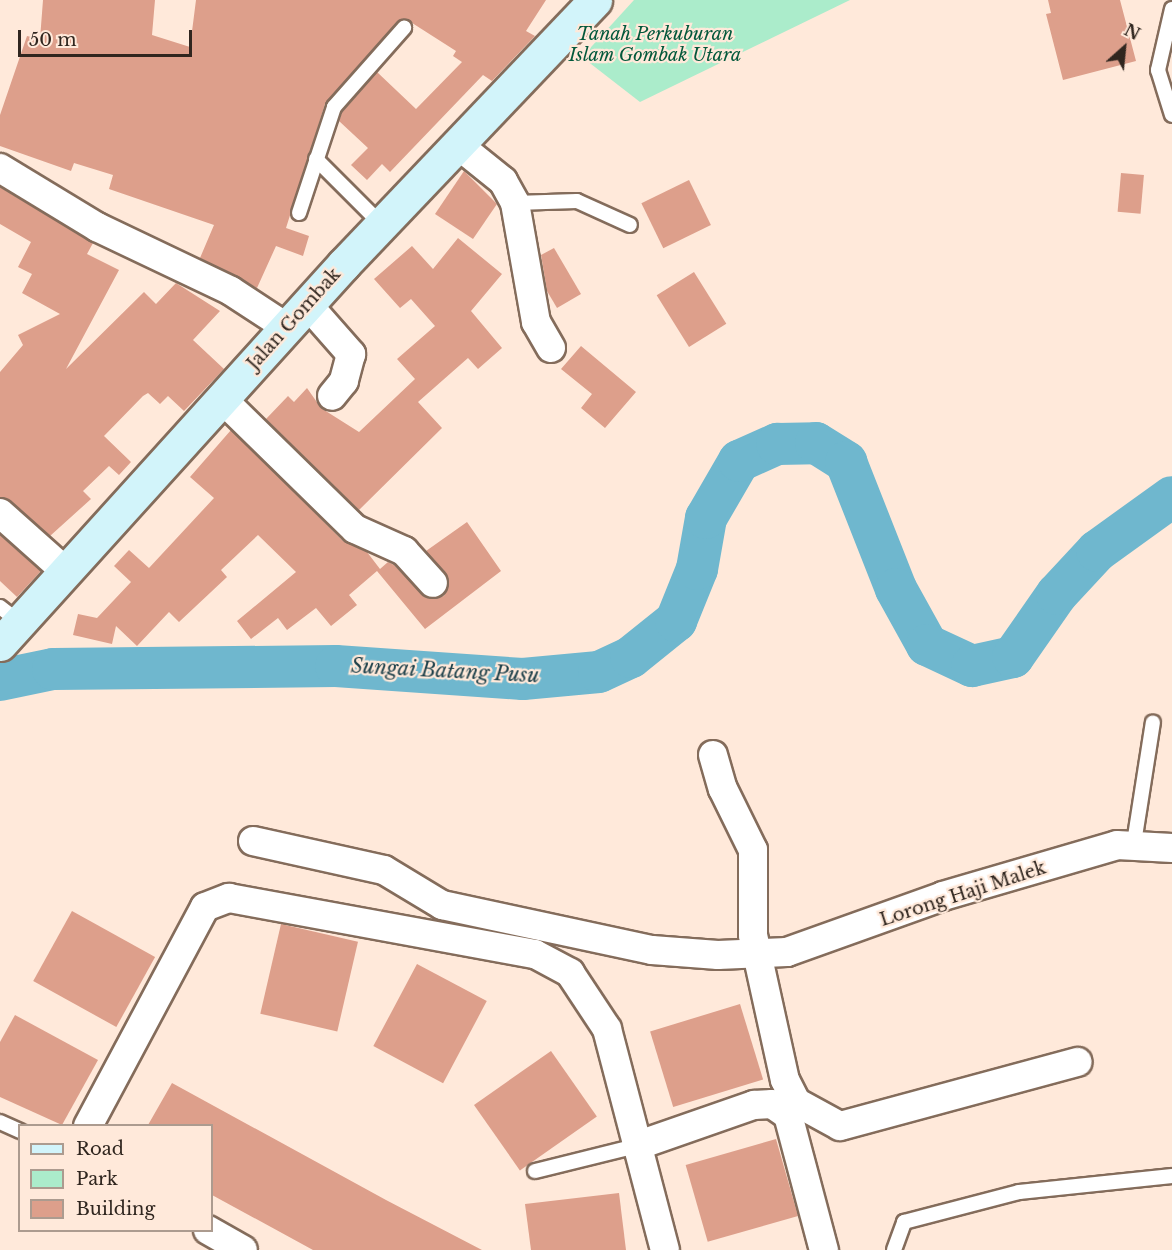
<!DOCTYPE html>
<style>
body{margin:0}
#map{position:relative;width:1172px;height:1250px;overflow:hidden;background:#ffe9da;font-family:"Libre Baskerville",serif}
div>[style]{position:absolute}
.green>*{inset:0;background:#abeccb}
.river>*{height:42px;margin:-21px;padding:0 21px;transform-origin:21px;border-radius:21px;background:#6fb7ce}
.building>*{inset:0;background:#dd9f8b;transform-origin:0 0}
.roads{filter:drop-shadow(2px 0 #846c5b) drop-shadow(-2px 0 #846c5b) drop-shadow(0 2px #846c5b) drop-shadow(0 -2px #846c5b)}
.lane>*{height:14px;margin:-7px;padding:0 7px;transform-origin:7px;border-radius:7px;background:#fff}
.street>*{height:28px;margin:-14px;padding:0 14px;transform-origin:14px;border-radius:14px;background:#fff}
.secondary>*{height:33px;margin:-16.5px;padding:0 16.5px;transform-origin:16.5px;border-radius:16.5px;background:#d2f4fa}
span{translate:-50% -50%;white-space:nowrap;text-align:center;line-height:1.15;-webkit-text-stroke:4.5px #ffe9da;paint-order:stroke}
.park-label{font-size:18px;color:#03583b;font-style:italic}
.street-label{font-size:18px;color:#30261f}
.water-label{font-size:20px;color:#1d404a;font-style:italic}
.legend{position:absolute;left:18px;top:1124px;width:195px;height:108px;box-sizing:border-box;background:#ffe9da;border:2px solid #ac9b8f;margin:0;padding:8px 10px;list-style:none;font-size:18px;color:#30261f}
.legend li{display:flex;align-items:center;gap:12px;height:30px}
.legend b{width:30px;border:2px solid #ac9b8f}
.north{position:absolute;left:1094px;top:18px;width:60px;height:60px;-webkit-text-stroke:4px #ffe9da;paint-order:stroke;rotate:27deg;font-size:16px;font-weight:700;line-height:24px;text-align:center;color:#30261f}
.north::after{content:'';display:block;margin:auto;width:21px;height:27px;background:#30261f;clip-path:polygon(50% 0,100% 100%,50% 72%,0 100%)}
.scale{position:absolute;left:18px;top:30px;width:174px;height:27px;box-sizing:border-box;border:3px solid #30261f;border-top:0;padding-left:8px;font-size:18px;line-height:21px;white-space:nowrap;color:#30261f;-webkit-text-stroke:4px #ffe9da;paint-order:stroke}
</style>
<div id="map">
<div class="green">
<div style="clip-path:polygon(634px 0,850px 0,640px 102px,582px 57px)"></div>
</div>
<div class="river">
<div style="left:0;top:680px;width:54px;rotate:-11.7deg"></div>
<div style="left:53px;top:669px;width:283px;rotate:-0.6deg"></div>
<div style="left:336px;top:666px;width:187px;rotate:4deg"></div>
<div style="left:523px;top:679px;width:76px;rotate:-5.3deg"></div>
<div style="left:599px;top:672px;width:35px;rotate:-25deg"></div>
<div style="left:631px;top:657px;width:58px;rotate:-38.7deg"></div>
<div style="left:676px;top:621px;width:56px;rotate:-68deg"></div>
<div style="left:697px;top:569px;width:52px;rotate:-80deg"></div>
<div style="left:706px;top:518px;width:66px;rotate:-59.9deg"></div>
<div style="left:739px;top:461px;width:42px;rotate:-24.1deg"></div>
<div style="left:777px;top:444px;width:39px;rotate:-1deg"></div>
<div style="left:816px;top:443px;width:36px;rotate:32deg"></div>
<div style="left:846px;top:462px;width:136px;rotate:68.5deg"></div>
<div style="left:896px;top:589px;width:64px;rotate:61deg"></div>
<div style="left:927px;top:645px;width:50px;rotate:25deg"></div>
<div style="left:972px;top:666px;width:42px;rotate:-12.4deg"></div>
<div style="left:1013px;top:657px;width:77px;rotate:-55.1deg"></div>
<div style="left:1057px;top:594px;width:59px;rotate:-47.1deg"></div>
<div style="left:1097px;top:551px;width:92px;rotate:-35.8deg"></div>
</div>
<div class="building">
<div style="clip-path:polygon(43px 0,155px 0,152px 35px,190px 47px,196px 0,546px 0,526px 31px,535px 36px,492px 81px,483px 75px,390px 172px,382px 164px,367px 180px,351px 165px,368px 148px,339px 121px,342px 112px,377px 72px,416px 109px,462px 62px,453px 56px,456px 51px,409px 21px,397px 22px,325px 104px,286px 228px,309px 236px,303px 256px,276px 246px,257px 288px,200px 258px,214px 225px,109px 189px,113px 175px,74px 163px,71px 171px,0 146px,0 115px,27px 36px,40px 39px)"></div>
<div style="clip-path:polygon(1048px 0,1120px 0,1136px 61px,1063px 80px,1046px 14px,1051px 13px)"></div>
<div style="clip-path:polygon(464px 171px,497px 204px,473px 239px,435px 214px)"></div>
<div style="left:1121px;top:173px;width:23px;height:39px;rotate:5deg"></div>
<div style="left:689px;top:180px;width:50px;height:53px;rotate:64deg"></div>
<div style="clip-path:polygon(0 187px,93px 243px,87px 254px,119px 270px,66px 369px,144px 292px,156px 304px,176px 283px,220px 311px,193px 340px,224px 369px,184px 411px,168px 396px,160px 404px,148px 393px,143px 396px,104px 436px,131px 462px,119px 475px,109px 466px,83px 491px,91px 499px,50px 536px,0 497px,0 372px,23px 345px,18px 335px,60px 314px,22px 293px,32px 274px,18px 267px,31px 242px,0 224px)"></div>
<div style="clip-path:polygon(458px 238px,502px 274px,471px 311px,502px 348px,478px 369px,468px 358px,418px 402px,442px 428px,359px 510px,266px 419px,288px 396px,294px 402px,307px 388px,321px 408px,359px 432px,415px 379px,397px 359px,435px 326px,411px 299px,400px 308px,374px 279px,412px 246px,433px 269px)"></div>
<div style="clip-path:polygon(554px 248px,581px 294px,557px 308px,547px 291px,541px 255px)"></div>
<div style="left:694px;top:272px;width:61px;height:44px;rotate:58deg"></div>
<div style="clip-path:polygon(581px 346px,636px 392px,605px 428px,581px 408px,592px 394px,561px 369px)"></div>
<div style="clip-path:polygon(231px 430px,343px 541px,367px 552px,380px 569px,388px 562px,394px 565px,427px 598px,444px 596px,449px 580px,426px 551px,467px 522px,501px 571px,425px 629px,377px 571px,349px 595px,357px 605px,331px 626px,316px 608px,287px 630px,278px 618px,251px 639px,237px 621px,296px 572px,258px 535px,221px 570px,227px 577px,179px 622px,169px 612px,137px 646px,116px 626px,112px 644px,73px 635px,78px 614px,97px 618px,131px 582px,114px 566px,129px 550px,149px 568px,214px 498px,190px 477px)"></div>
<div style="clip-path:polygon(0 535px,41px 571px,17px 597px,0 581px)"></div>
<div style="left:72px;top:911px;width:95px;height:80px;rotate:29deg"></div>
<div style="left:281px;top:924px;width:79px;height:92px;rotate:13deg"></div>
<div style="left:417px;top:964px;width:79px;height:93px;rotate:28deg"></div>
<div style="left:740px;top:1004px;width:79px;height:94px;rotate:73deg"></div>
<div style="clip-path:polygon(15px 1015px,98px 1060px,62px 1125px,0 1097px,0 1042px)"></div>
<div style="left:551px;top:1051px;width:80px;height:94px;rotate:55deg"></div>
<div style="clip-path:polygon(172px 1083px,386px 1200px,482px 1250px,313px 1250px,212px 1195px,212px 1125px,148px 1125px)"></div>
<div style="left:776px;top:1139px;width:80px;height:94px;rotate:74deg"></div>
<div style="clip-path:polygon(619px 1193px,626px 1250px,531px 1250px,525px 1204px)"></div>
</div>
<div class="roads">
<div class="lane">
<div style="left:1172px;top:9px;width:63px;rotate:102.9deg"></div>
<div style="left:1158px;top:70px;width:47px;rotate:72.7deg"></div>
<div style="left:316px;top:159px;width:92px;rotate:45deg"></div>
<div style="left:515px;top:203px;width:62px;rotate:-1.8deg"></div>
<div style="left:577px;top:201px;width:58px;rotate:24.4deg"></div>
<div style="left:299px;top:213px;width:112px;rotate:-71.7deg"></div>
<div style="left:334px;top:107px;width:106px;rotate:-48.5deg"></div>
<div style="left:0;top:607px;width:24px;rotate:38deg"></div>
<div style="left:1134px;top:843px;width:122px;rotate:-81.1deg"></div>
<div style="left:0;top:1122px;width:22px;rotate:24deg"></div>
<div style="left:535px;top:1171px;width:104px;rotate:-13.9deg"></div>
<div style="left:894px;top:1250px;width:30px;rotate:-70deg"></div>
<div style="left:904px;top:1222px;width:119px;rotate:-14.6deg"></div>
<div style="left:1019px;top:1192px;width:154px;rotate:-6deg"></div>
</div>
<div class="street">
<div style="left:457px;top:144px;width:59px;rotate:38.8deg"></div>
<div style="left:503px;top:181px;width:25px;rotate:61deg"></div>
<div style="left:515px;top:203px;width:121px;rotate:80deg"></div>
<div style="left:536px;top:322px;width:30px;rotate:60deg"></div>
<div style="left:0;top:168px;width:114px;rotate:31.3deg"></div>
<div style="left:97px;top:227px;width:148px;rotate:25.5deg"></div>
<div style="left:231px;top:291px;width:66px;rotate:33.2deg"></div>
<div style="left:307px;top:304px;width:67px;rotate:48.7deg"></div>
<div style="left:351px;top:354px;width:28px;rotate:105deg"></div>
<div style="left:344px;top:381px;width:19px;rotate:129deg"></div>
<div style="left:221px;top:398px;width:187px;rotate:44.4deg"></div>
<div style="left:355px;top:529px;width:54px;rotate:24.2deg"></div>
<div style="left:404px;top:551px;width:43px;rotate:47.8deg"></div>
<div style="left:0;top:513px;width:86px;rotate:41.7deg"></div>
<div style="left:713px;top:755px;width:35px;rotate:74deg"></div>
<div style="left:723px;top:789px;width:68px;rotate:63.8deg"></div>
<div style="left:753px;top:850px;width:85px;rotate:90deg"></div>
<div style="left:753px;top:935px;width:148px;rotate:77.6deg"></div>
<div style="left:785px;top:1080px;width:25px;rotate:63deg"></div>
<div style="left:796px;top:1102px;width:50px;rotate:28.6deg"></div>
<div style="left:840px;top:1126px;width:246px;rotate:-15.1deg"></div>
<div style="left:253px;top:841px;width:134px;rotate:12.5deg"></div>
<div style="left:384px;top:870px;width:68px;rotate:31.1deg"></div>
<div style="left:442px;top:905px;width:215px;rotate:12.1deg"></div>
<div style="left:652px;top:950px;width:66px;rotate:4.3deg"></div>
<div style="left:718px;top:955px;width:69px;rotate:-2.5deg"></div>
<div style="left:787px;top:952px;width:166px;rotate:-19.7deg"></div>
<div style="left:943px;top:896px;width:181px;rotate:-16.3deg"></div>
<div style="left:1117px;top:845px;width:55px;rotate:3.1deg"></div>
<div style="left:88px;top:1126px;width:248px;rotate:-61.9deg"></div>
<div style="left:205px;top:907px;width:26px;rotate:-21deg"></div>
<div style="left:229px;top:898px;width:311px;rotate:10.4deg"></div>
<div style="left:535px;top:954px;width:40px;rotate:28deg"></div>
<div style="left:570px;top:973px;width:67px;rotate:56.5deg"></div>
<div style="left:607px;top:1029px;width:228px;rotate:75.3deg"></div>
<div style="left:636px;top:1146px;width:125px;rotate:-19.2deg"></div>
<div style="left:754px;top:1105px;width:18px;rotate:-3deg"></div>
<div style="left:772px;top:1104px;width:19px;rotate:35deg"></div>
<div style="left:788px;top:1115px;width:140px;rotate:75.1deg"></div>
<div style="left:208px;top:1230px;width:40px;rotate:29.7deg"></div>
</div>
<div class="secondary">
<div style="left:0;top:644px;width:513px;rotate:-47.85deg"></div>
<div style="left:344px;top:264px;width:364px;rotate:-46.4deg"></div>
</div>
</div>
<div class="park-label">
<span style="left:655px;top:45px">Tanah Perkuburan<br>Islam Gombak Utara</span>
</div>
<div class="street-label">
<span style="left:294px;top:319px;rotate:-48deg">Jalan Gombak</span>
<span style="left:963px;top:894px;rotate:-18deg">Lorong Haji Malek</span>
</div>
<div class="water-label">
<span style="left:445px;top:671px;rotate:3deg">Sungai Batang Pusu</span>
</div>
<ul class="legend">
<li><b style="height:8px;background:#d2f4fa"></b>Road</li>
<li><b style="height:16px;background:#abeccb"></b>Park</li>
<li><b style="height:16px;background:#dd9f8b"></b>Building</li>
</ul>
<div class="north">N</div>
<div class="scale">50 m</div>
</div>
